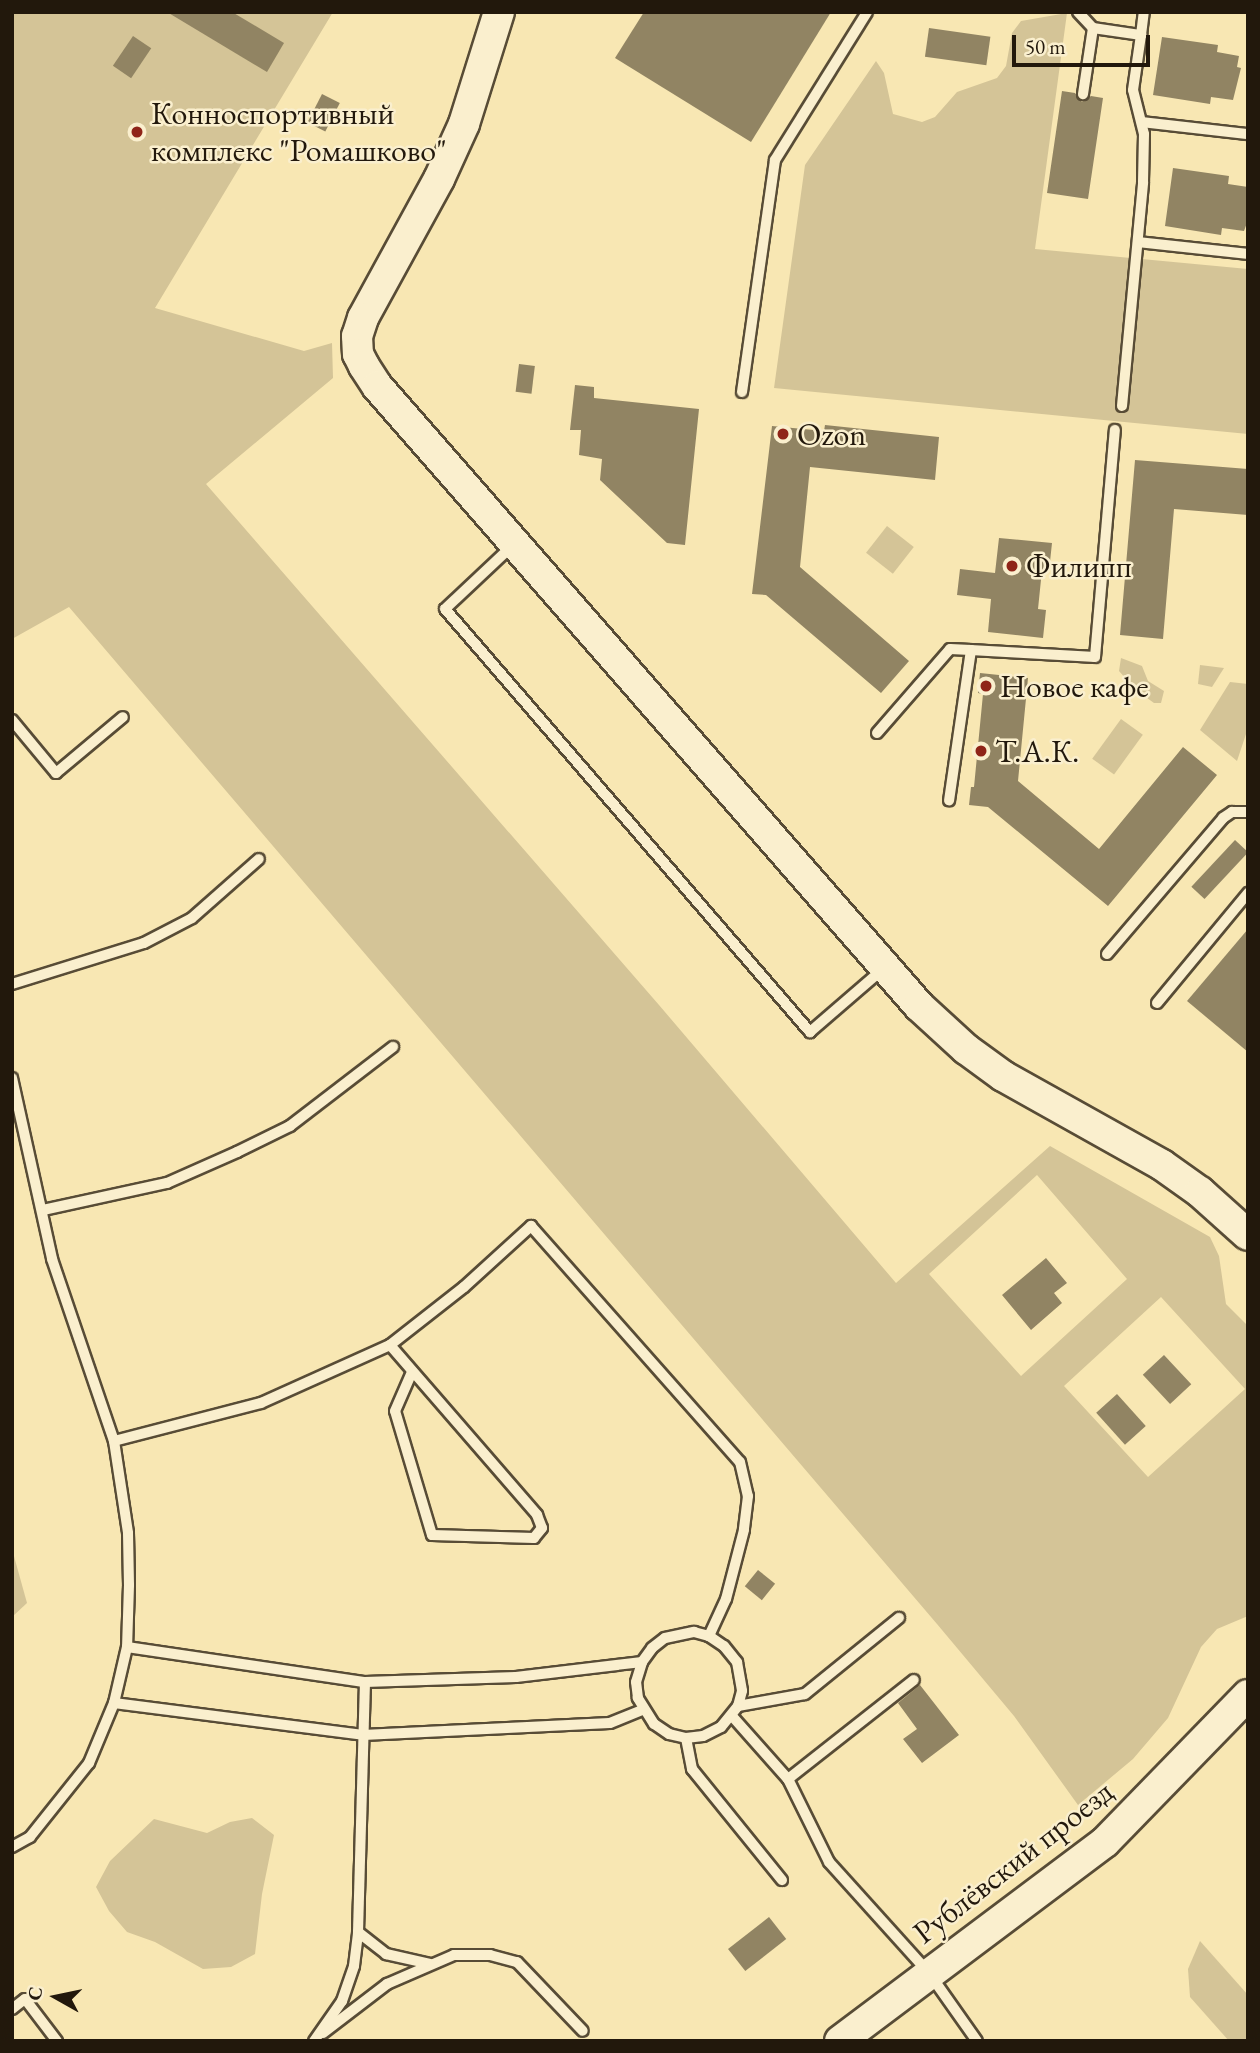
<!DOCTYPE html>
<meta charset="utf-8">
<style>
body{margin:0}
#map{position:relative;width:1260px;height:2053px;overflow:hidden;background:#f8e7b3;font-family:"EB Garamond",serif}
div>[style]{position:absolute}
.green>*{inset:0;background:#d4c497;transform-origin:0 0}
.building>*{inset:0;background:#918463;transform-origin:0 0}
.roads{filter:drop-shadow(2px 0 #584c36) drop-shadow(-2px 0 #584c36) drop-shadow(0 2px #584c36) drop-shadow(0 -2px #584c36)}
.lane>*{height:10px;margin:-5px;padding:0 5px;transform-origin:5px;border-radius:5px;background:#faefce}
.secondary>*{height:30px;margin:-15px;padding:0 15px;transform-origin:15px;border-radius:15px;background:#faefce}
.dots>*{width:19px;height:19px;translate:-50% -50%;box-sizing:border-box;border:4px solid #faefce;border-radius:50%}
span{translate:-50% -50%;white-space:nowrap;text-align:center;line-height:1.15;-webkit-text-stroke:5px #faefce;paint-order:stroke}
.poi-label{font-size:32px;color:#22180c}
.left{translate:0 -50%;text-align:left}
.street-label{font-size:32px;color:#22180c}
.frame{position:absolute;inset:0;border:14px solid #22180c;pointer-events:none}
.north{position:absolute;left:21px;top:1962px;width:70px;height:70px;-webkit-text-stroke:5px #faefce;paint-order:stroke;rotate:279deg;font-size:19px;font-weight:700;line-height:28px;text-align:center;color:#22180c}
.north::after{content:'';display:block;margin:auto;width:24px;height:32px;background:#22180c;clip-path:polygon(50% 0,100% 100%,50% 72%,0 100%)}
.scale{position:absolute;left:1012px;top:35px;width:138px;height:32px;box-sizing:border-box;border:4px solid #22180c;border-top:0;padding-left:9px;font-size:21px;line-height:24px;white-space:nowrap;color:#22180c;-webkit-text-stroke:5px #faefce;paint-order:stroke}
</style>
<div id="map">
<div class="green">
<div style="clip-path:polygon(evenodd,12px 12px,333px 12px,155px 308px,304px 351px,332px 343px,333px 378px,206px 484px,659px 1005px,896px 1283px,1050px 1146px,1210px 1237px,1219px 1256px,1226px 1304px,1248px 1326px,1248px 1616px,1217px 1629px,1201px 1647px,1168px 1718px,1133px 1759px,1078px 1805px,1014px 1716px,937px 1624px,69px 607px,12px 639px,12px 12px,1037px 1175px,1127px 1279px,1021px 1376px,929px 1274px,1037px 1175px,12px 12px,1161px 1297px,1245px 1389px,1148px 1477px,1064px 1386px,1161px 1297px)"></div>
<div style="clip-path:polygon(1067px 13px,1035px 249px,1248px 269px,1248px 434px,774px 388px,805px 165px,876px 61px,884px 73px,893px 114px,922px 122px,935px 117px,957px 92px,997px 78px,1006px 66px,1012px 33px,1021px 21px)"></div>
<div style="left:887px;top:526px;width:34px;height:34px;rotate:38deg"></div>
<div style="clip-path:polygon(1121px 658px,1142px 666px,1148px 681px,1164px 691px,1161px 703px,1154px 703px,1136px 690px,1119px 671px)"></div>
<div style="clip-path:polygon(1200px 665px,1224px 668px,1212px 687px,1198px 684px)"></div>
<div style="clip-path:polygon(1230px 682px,1248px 684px,1248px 728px,1237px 761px,1200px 730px)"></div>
<div style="left:1121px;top:719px;width:27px;height:49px;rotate:36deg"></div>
<div style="clip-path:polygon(12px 1549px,27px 1603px,12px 1617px)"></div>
<div style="clip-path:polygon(252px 1818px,274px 1835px,262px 1894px,255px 1954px,231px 1967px,203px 1969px,155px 1942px,127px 1932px,109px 1911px,96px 1887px,110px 1861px,154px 1819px,207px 1833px,230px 1822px)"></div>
<div style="clip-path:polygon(1200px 1941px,1248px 1995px,1248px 2041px,1229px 2041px,1190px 1997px,1188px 1969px)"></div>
</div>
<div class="building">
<div style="clip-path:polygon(167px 12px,232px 12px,284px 43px,267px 72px)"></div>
<div style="clip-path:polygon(644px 12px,831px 12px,751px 142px,615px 58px)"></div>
<div style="left:929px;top:28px;width:62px;height:29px;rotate:8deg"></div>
<div style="left:133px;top:36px;width:22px;height:36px;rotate:34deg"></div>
<div style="clip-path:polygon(1162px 37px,1218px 45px,1217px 52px,1239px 56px,1237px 67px,1241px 68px,1233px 100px,1211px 97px,1210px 104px,1153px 95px)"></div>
<div style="clip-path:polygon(1062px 91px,1075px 93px,1082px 102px,1091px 96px,1103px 98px,1088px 199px,1047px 193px)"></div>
<div style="left:322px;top:94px;width:20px;height:32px;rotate:27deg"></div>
<div style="clip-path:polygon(1173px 168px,1229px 176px,1228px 184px,1248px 187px,1248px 220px,1244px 231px,1222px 228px,1221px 235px,1165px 226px)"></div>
<div style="left:519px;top:364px;width:16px;height:28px;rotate:7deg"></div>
<div style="clip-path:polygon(575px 385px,594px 387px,594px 398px,699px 409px,685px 545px,667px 543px,600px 480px,602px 459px,579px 455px,581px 430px,570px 430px)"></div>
<div style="clip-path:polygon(825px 425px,939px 437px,935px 480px,810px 467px,800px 567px,909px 661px,881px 693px,766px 595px,752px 594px,772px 426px,824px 431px)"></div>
<div style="clip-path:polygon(1135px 460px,1248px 469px,1248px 515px,1174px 509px,1163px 639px,1120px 635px)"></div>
<div style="clip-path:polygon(999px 538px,1052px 543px,1049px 571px,1042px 570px,1038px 609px,1046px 610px,1043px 638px,988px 632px,991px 599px,957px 595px,960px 569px,995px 573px)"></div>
<div style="clip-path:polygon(980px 673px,1028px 678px,1018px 781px,1099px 849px,1183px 747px,1217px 775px,1108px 906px,988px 807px,969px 805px,971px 787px,974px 787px,983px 694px,978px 693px)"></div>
<div style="left:1235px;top:840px;width:18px;height:64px;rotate:43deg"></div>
<div style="clip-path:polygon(1248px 929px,1248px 1052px,1187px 1001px)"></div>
<div style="clip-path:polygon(1046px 1258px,1067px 1283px,1054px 1293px,1062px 1303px,1031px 1330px,1002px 1295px)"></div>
<div style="left:1164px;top:1355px;width:40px;height:29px;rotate:47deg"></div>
<div style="left:1117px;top:1394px;width:43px;height:28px;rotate:48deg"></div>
<div style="left:758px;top:1570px;width:22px;height:21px;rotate:39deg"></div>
<div style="clip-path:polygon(920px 1685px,959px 1735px,922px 1763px,903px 1739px,917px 1729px,898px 1703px)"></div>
<div style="left:769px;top:1917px;width:28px;height:52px;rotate:52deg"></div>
</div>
<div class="roads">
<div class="lane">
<div style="left:1078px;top:12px;width:22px;rotate:47deg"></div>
<div style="left:1093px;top:28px;width:67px;rotate:98.6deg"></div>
<div style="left:1093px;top:28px;width:49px;rotate:8.3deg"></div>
<div style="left:1141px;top:35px;width:23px;rotate:-83deg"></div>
<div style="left:1142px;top:122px;width:107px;rotate:6.5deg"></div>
<div style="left:1138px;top:242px;width:111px;rotate:6.2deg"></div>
<div style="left:742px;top:392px;width:234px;rotate:-81.9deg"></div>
<div style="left:775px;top:160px;width:174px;rotate:-58.1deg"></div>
<div style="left:1122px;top:406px;width:225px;rotate:-84.6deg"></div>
<div style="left:1143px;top:182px;width:48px;rotate:-88.8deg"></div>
<div style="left:1144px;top:134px;width:45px;rotate:-104deg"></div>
<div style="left:1133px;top:90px;width:56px;rotate:-81.7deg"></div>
<div style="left:513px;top:545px;width:93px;rotate:136.7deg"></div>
<div style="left:445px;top:609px;width:559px;rotate:49.21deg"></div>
<div style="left:810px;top:1032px;width:96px;rotate:-40.8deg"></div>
<div style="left:971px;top:650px;width:124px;rotate:3.2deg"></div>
<div style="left:1095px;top:657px;width:228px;rotate:-85deg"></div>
<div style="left:12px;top:720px;width:69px;rotate:50.3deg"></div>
<div style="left:56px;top:773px;width:87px;rotate:-39.9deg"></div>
<div style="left:877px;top:733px;width:111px;rotate:-49deg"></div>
<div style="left:950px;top:649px;width:21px;rotate:3deg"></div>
<div style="left:971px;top:650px;width:152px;rotate:98.3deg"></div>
<div style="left:1107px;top:954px;width:179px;rotate:-49.5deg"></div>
<div style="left:1223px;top:818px;width:11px;rotate:-34deg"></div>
<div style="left:1232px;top:812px;width:16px"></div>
<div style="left:12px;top:984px;width:138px;rotate:-17.3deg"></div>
<div style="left:144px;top:943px;width:54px;rotate:-27.5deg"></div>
<div style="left:192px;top:918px;width:89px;rotate:-41.4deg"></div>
<div style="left:1157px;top:1003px;width:143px;rotate:-50.4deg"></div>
<div style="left:12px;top:1078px;width:185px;rotate:77.5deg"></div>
<div style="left:52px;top:1259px;width:192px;rotate:71.2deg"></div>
<div style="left:114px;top:1441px;width:93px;rotate:81.3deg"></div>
<div style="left:128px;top:1533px;width:52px;rotate:88.9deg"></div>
<div style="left:129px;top:1585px;width:62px;rotate:91.8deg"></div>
<div style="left:127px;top:1647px;width:57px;rotate:103.1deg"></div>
<div style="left:114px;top:1703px;width:65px;rotate:112.6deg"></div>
<div style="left:89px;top:1763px;width:95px;rotate:128.6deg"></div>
<div style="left:30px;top:1837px;width:21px;rotate:151deg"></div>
<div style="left:43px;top:1210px;width:127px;rotate:-12.3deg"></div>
<div style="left:167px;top:1183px;width:77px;rotate:-23.9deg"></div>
<div style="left:237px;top:1152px;width:59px;rotate:-26.1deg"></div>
<div style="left:290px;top:1126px;width:130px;rotate:-37.5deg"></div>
<div style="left:390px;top:1345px;width:225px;rotate:49.1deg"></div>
<div style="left:537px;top:1515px;width:14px;rotate:69deg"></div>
<div style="left:542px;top:1528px;width:13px;rotate:129deg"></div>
<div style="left:534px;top:1538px;width:102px;rotate:-178.3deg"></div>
<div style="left:432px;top:1535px;width:129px;rotate:-106.6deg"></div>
<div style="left:395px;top:1411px;width:43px;rotate:-66.4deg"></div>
<div style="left:114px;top:1441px;width:152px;rotate:-14.5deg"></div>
<div style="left:261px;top:1403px;width:141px;rotate:-24.2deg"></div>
<div style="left:390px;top:1345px;width:94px;rotate:-38.1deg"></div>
<div style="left:464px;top:1287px;width:91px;rotate:-42.3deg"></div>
<div style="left:531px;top:1226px;width:315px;rotate:48.5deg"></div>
<div style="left:740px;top:1462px;width:35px;rotate:77deg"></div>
<div style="left:748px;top:1496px;width:34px;rotate:97deg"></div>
<div style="left:744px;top:1530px;width:71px;rotate:104.6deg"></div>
<div style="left:726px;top:1599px;width:41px;rotate:114.7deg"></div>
<div style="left:127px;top:1647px;width:241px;rotate:8.4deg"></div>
<div style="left:365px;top:1682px;width:151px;rotate:-1.9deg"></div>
<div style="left:516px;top:1677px;width:127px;rotate:-6.8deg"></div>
<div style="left:642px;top:1662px;width:17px;rotate:-54deg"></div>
<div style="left:652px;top:1648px;width:16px;rotate:-38deg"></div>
<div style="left:665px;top:1638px;width:30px;rotate:-12deg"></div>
<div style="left:694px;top:1632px;width:16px;rotate:15deg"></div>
<div style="left:709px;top:1636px;width:18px;rotate:34deg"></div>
<div style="left:724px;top:1646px;width:21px;rotate:51deg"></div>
<div style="left:737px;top:1662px;width:29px;rotate:80deg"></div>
<div style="left:742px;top:1691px;width:16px;rotate:105deg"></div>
<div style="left:738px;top:1706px;width:27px;rotate:129deg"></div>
<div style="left:721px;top:1727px;width:20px;rotate:153deg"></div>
<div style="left:703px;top:1736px;width:17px;rotate:173deg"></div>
<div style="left:686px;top:1738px;width:17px;rotate:-167deg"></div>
<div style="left:669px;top:1734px;width:18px;rotate:-146deg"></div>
<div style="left:654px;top:1724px;width:31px;rotate:-122deg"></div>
<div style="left:638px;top:1698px;width:16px;rotate:-97deg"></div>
<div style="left:636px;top:1682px;width:21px;rotate:-73deg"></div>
<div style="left:114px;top:1703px;width:251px;rotate:7.3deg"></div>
<div style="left:363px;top:1735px;width:247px;rotate:-2.8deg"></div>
<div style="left:610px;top:1723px;width:35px;rotate:-22deg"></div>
<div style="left:738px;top:1706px;width:68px;rotate:-10.2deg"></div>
<div style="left:805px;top:1694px;width:121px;rotate:-39deg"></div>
<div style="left:732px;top:1716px;width:84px;rotate:48.4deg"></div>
<div style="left:788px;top:1779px;width:93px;rotate:63.7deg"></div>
<div style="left:829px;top:1862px;width:149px;rotate:48deg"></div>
<div style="left:929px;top:1973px;width:83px;rotate:54.8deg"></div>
<div style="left:686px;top:1738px;width:32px;rotate:79deg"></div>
<div style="left:692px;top:1769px;width:143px;rotate:51deg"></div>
<div style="left:788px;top:1779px;width:160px;rotate:-38.2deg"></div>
<div style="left:358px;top:1932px;width:36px;rotate:38deg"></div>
<div style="left:386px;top:1954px;width:45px;rotate:12.8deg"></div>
<div style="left:12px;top:2009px;width:16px;rotate:-38deg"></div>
<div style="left:25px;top:1999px;width:53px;rotate:52.7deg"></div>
<div style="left:323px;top:2033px;width:81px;rotate:-37.4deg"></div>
<div style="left:387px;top:1984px;width:73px;rotate:-23.4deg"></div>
<div style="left:454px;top:1955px;width:36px"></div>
<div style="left:490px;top:1955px;width:28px;rotate:15deg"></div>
<div style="left:517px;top:1962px;width:95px;rotate:46.3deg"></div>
<div style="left:314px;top:2041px;width:49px;rotate:-55deg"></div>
<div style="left:342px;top:2001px;width:37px;rotate:-71deg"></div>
<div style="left:354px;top:1966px;width:34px;rotate:-83deg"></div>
<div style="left:358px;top:1932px;width:250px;rotate:-88.4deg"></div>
</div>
<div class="secondary">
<div style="left:499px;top:12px;width:117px;rotate:107.4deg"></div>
<div style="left:464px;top:124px;width:60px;rotate:114.4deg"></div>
<div style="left:439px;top:179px;width:158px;rotate:118.7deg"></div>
<div style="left:363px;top:318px;width:19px;rotate:108deg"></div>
<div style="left:357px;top:336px;width:18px;rotate:87deg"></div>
<div style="left:358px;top:354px;width:13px;rotate:63deg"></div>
<div style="left:364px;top:366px;width:24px;rotate:57deg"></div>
<div style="left:377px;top:386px;width:824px;rotate:48.84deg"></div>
<div style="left:919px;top:1006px;width:64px;rotate:42.5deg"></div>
<div style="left:966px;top:1049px;width:46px;rotate:36.1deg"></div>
<div style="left:1003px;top:1076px;width:182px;rotate:29.2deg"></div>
<div style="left:1162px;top:1165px;width:47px;rotate:35.4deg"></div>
<div style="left:1200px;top:1192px;width:64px;rotate:41.9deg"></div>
<div style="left:840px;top:2041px;width:331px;rotate:-36.9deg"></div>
<div style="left:1105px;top:1842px;width:205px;rotate:-45.8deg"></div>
</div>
</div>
<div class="dots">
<div style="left:137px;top:132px;background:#8f2418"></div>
<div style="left:783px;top:434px;background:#8f2418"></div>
<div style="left:1012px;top:566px;background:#8f2418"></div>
<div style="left:986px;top:686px;background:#8f2418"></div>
<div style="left:981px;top:751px;background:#8f2418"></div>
</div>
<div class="poi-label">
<span class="left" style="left:151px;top:132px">Конноспортивный<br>комплекс "Ромашково"</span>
<span class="left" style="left:797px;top:434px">Ozon</span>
<span class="left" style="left:1026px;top:566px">Филипп</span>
<span class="left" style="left:1000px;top:686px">Новое кафе</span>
<span class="left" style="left:995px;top:751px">Т.А.К.</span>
</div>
<div class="street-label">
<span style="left:1013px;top:1862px;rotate:-38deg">Рублёвский проезд</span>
</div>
<div class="frame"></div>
<div class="north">С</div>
<div class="scale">50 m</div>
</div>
